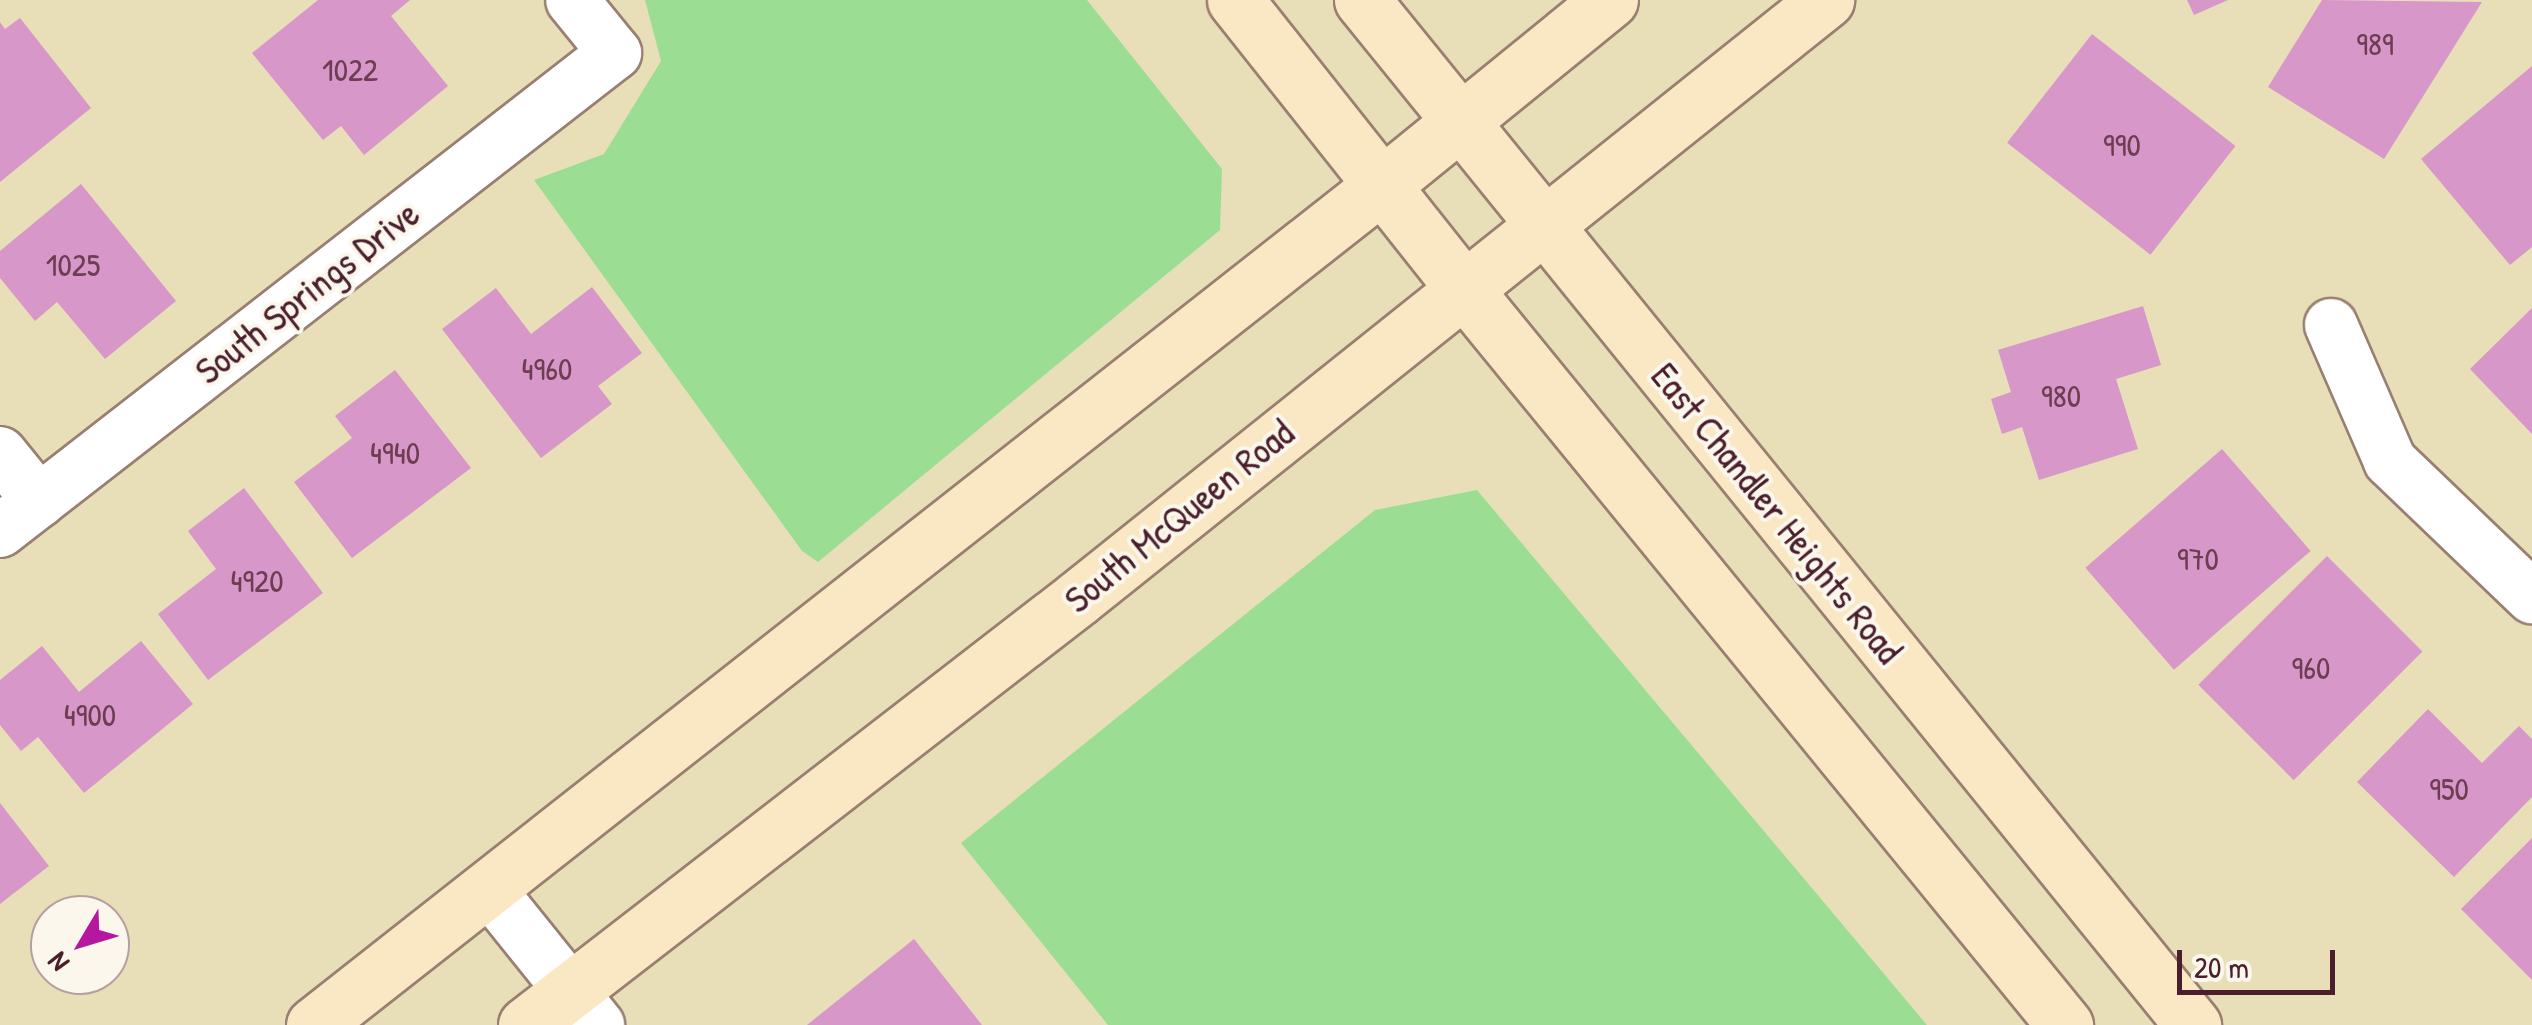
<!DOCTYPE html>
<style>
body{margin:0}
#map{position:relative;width:2532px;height:1025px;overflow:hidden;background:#e8dfb9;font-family:"Patrick Hand",sans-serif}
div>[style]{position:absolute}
.green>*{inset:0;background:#9cdd94}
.building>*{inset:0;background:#d797c9;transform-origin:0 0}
.roads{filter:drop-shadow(2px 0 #997f72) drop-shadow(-2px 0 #997f72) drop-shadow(0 2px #997f72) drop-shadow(0 -2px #997f72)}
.minor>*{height:52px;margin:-26px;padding:0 26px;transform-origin:26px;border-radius:26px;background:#fff}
.secondary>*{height:55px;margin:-27.5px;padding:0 27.5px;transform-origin:27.5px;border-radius:27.5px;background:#fae7c3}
span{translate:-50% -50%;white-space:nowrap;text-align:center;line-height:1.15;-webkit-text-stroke:8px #fbf7ec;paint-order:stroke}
.number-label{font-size:32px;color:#6d3d52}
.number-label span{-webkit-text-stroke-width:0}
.street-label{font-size:38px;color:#4a1f2b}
.north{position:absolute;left:30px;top:895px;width:100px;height:100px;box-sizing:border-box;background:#fbf7ec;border:2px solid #b4a19f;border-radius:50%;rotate:232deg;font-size:28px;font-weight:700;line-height:40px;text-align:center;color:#4a1f2b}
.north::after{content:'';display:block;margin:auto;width:35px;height:45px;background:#b5179e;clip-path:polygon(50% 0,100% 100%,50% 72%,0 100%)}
.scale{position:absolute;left:2177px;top:950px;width:158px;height:45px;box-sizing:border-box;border:5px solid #4a1f2b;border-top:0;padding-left:12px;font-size:30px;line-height:35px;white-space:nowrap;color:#4a1f2b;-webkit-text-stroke:8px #fbf7ec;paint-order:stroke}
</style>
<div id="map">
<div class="green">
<div style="clip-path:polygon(645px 0,1087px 0,1222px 169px,1220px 230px,818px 562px,802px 551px,534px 180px,604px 154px,661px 61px)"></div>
<div style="clip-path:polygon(1477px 490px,1927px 1025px,1108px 1025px,961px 843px,1375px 510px)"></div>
</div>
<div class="building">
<div style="clip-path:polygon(318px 0,410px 0,391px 16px,448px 86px,364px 155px,341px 126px,323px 140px,252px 53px)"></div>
<div style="clip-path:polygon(2187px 0,2228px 0,2194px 15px)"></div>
<div style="clip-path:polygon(2322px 0,2482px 2px,2384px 159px,2268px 87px)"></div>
<div style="clip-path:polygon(20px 18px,91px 108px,0 182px,0 22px,5px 29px)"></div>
<div style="left:2092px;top:34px;width:182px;height:138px;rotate:38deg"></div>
<div style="clip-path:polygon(2532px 66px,2532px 247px,2510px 265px,2421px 159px)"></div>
<div style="clip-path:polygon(81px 184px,176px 301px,105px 359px,57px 302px,35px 321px,0 278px,0 251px)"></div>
<div style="clip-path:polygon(592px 287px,642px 353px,598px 386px,612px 404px,541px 458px,442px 329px,496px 288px,531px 334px)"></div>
<div style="clip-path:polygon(2143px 306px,2161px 365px,2116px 379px,2138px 449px,2039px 480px,2022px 427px,2002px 434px,1991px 399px,2011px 392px,1998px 350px)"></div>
<div style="clip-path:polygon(2532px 308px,2532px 434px,2470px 369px)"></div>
<div style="clip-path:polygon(395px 370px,471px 468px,352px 558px,294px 482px,352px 438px,335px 416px)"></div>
<div style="left:2222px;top:449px;width:135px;height:181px;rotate:49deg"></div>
<div style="clip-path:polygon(244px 488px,323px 593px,208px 680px,158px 614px,216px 569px,188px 531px)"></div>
<div style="left:2327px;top:556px;width:135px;height:182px;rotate:45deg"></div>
<div style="clip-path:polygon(141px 641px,193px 704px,84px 793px,38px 737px,21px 751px,0 725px,0 680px,42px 646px,79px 692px)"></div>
<div style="clip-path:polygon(2428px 709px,2482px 763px,2519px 726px,2532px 739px,2532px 797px,2454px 877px,2357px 782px)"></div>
<div style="clip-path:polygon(0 803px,49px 866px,0 904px)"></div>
<div style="clip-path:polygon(2532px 838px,2532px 980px,2461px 909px)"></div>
<div style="clip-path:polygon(914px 939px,982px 1025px,807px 1025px)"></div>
</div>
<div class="roads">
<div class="minor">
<div style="left:2331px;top:325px;width:148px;rotate:66.5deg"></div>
<div style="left:2390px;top:461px;width:197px;rotate:43.8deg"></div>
<div style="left:0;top:453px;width:62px;rotate:50.9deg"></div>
<div style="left:0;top:531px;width:779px;rotate:-37.86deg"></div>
<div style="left:615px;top:53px;width:68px;rotate:-129.1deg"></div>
<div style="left:488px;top:888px;width:176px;rotate:51.2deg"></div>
</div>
<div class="secondary">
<div style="left:1235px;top:0;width:367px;rotate:51.6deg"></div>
<div style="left:1463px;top:288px;width:952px;rotate:50.76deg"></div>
<div style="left:1362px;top:0;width:1320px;rotate:50.97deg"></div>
<div style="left:314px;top:1025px;width:1357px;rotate:-38.18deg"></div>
<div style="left:1381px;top:186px;width:295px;rotate:-39.1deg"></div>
<div style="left:526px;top:1025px;width:698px;rotate:-37.72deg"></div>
<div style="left:1078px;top:598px;width:958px;rotate:-38.64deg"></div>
</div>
</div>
<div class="number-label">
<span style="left:2375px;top:44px">989</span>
<span style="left:350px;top:70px">1022</span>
<span style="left:2122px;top:145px">990</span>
<span style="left:73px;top:265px">1025</span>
<span style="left:547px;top:369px">4960</span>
<span style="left:2061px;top:396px">980</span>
<span style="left:395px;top:453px">4940</span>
<span style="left:2198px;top:559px">970</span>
<span style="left:257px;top:581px">4920</span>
<span style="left:2311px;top:668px">960</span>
<span style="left:90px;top:715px">4900</span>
<span style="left:2449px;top:789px">950</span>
</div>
<div class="street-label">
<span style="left:307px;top:292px;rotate:-38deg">South Springs Drive</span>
<span style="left:1777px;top:513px;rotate:51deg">East Chandler Heights Road</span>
<span style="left:1179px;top:516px;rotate:-39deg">South McQueen Road</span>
</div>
<div class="north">N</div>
<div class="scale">20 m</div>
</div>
